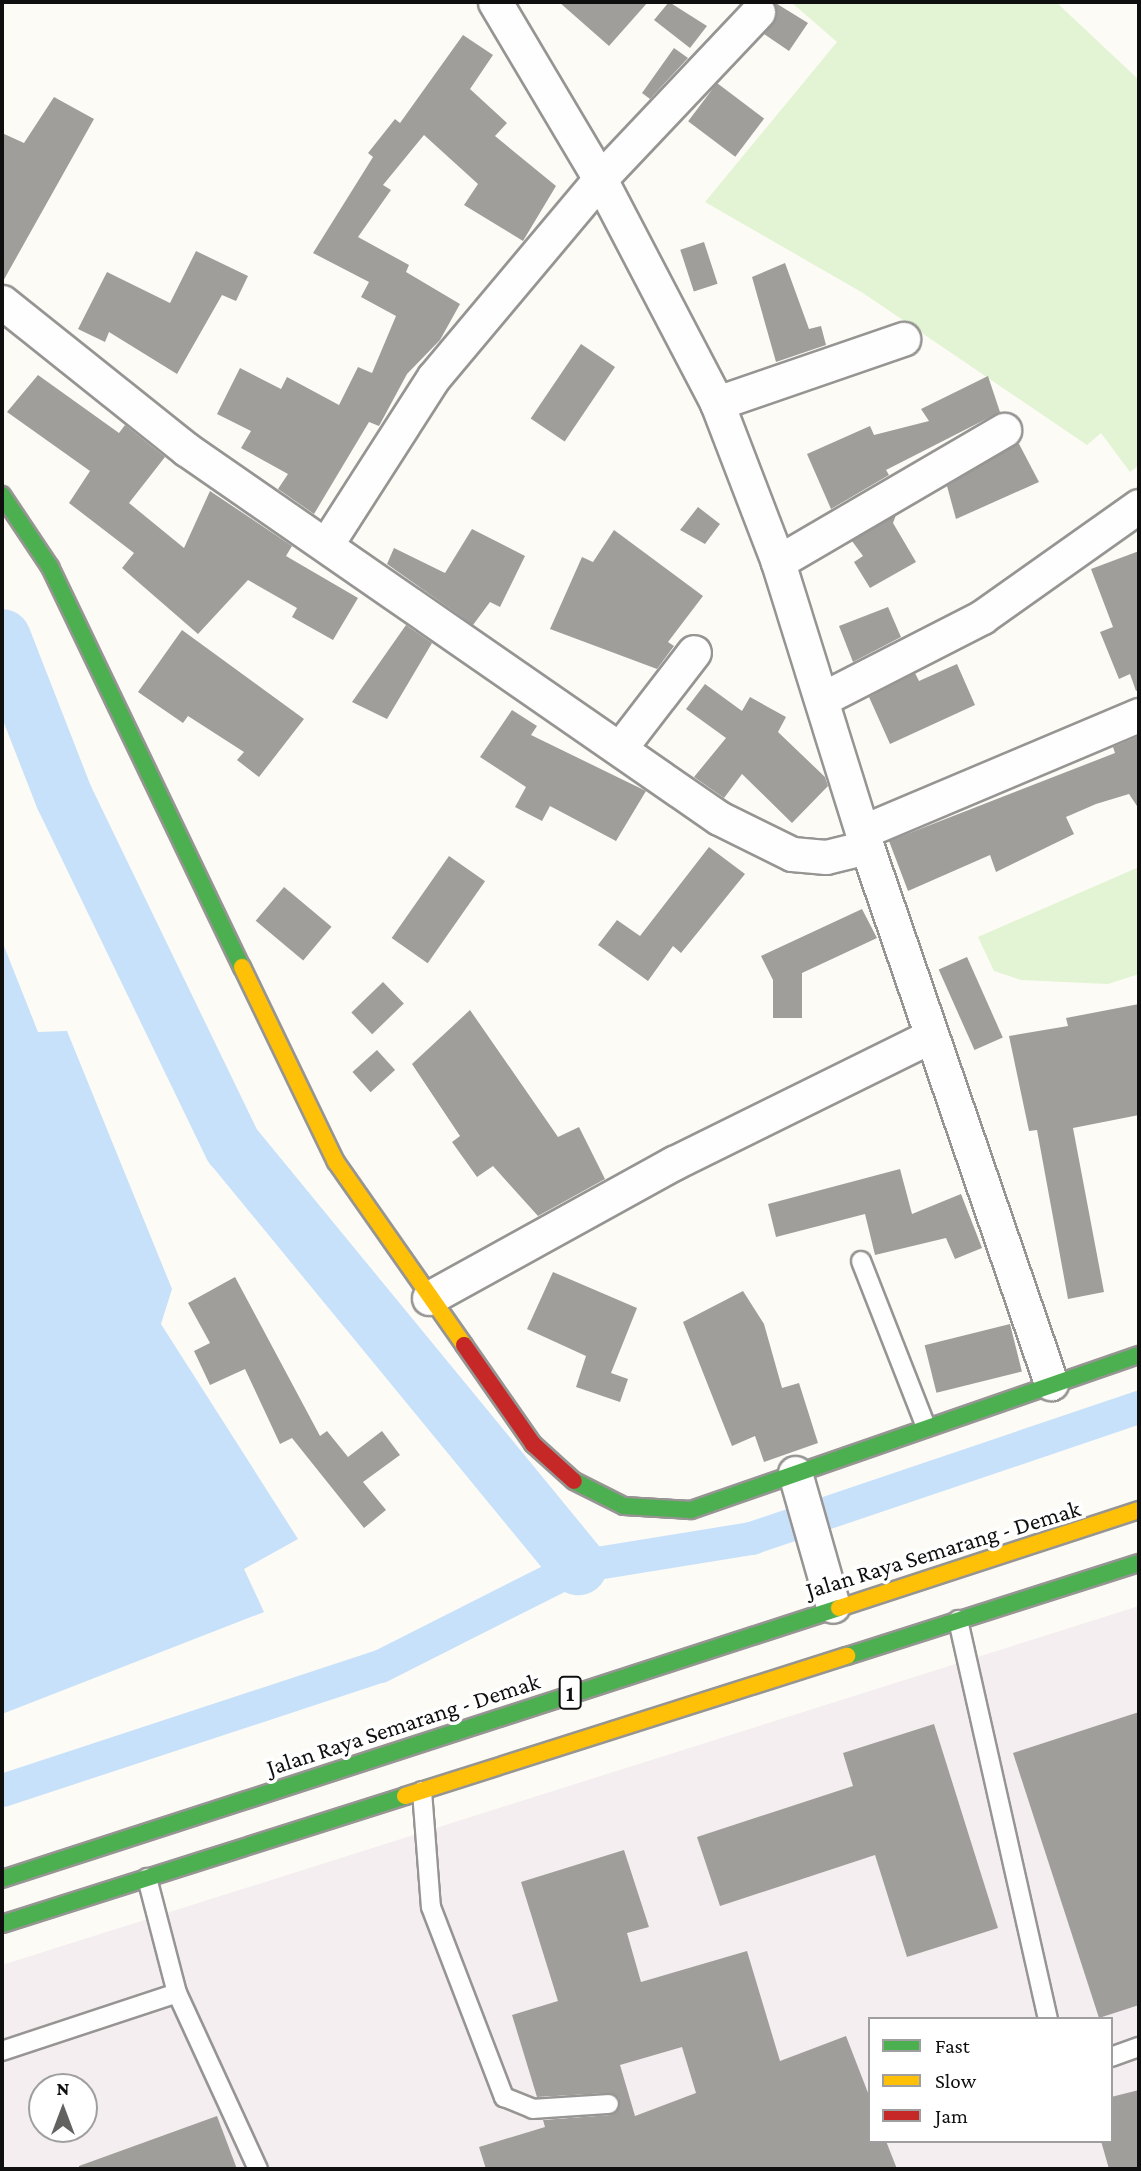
<!DOCTYPE html>
<style>
body{margin:0}
#map{position:relative;width:1141px;height:2171px;overflow:hidden;background:#fcfbf5;font-family:"Crimson Pro",serif}
div>[style]{position:absolute}
.industrial>*{inset:0;background:#f4eef1}
.green>*{inset:0;background:#e2f4d3}
.water>*{inset:0;background:#c8e1fa}
.canal>*{height:33px;margin:-16.5px;padding:0 16.5px;transform-origin:16.5px;border-radius:16.5px;background:#c8e1fa}
.river>*{height:58px;margin:-29px;padding:0 29px;transform-origin:29px;border-radius:29px;background:#c8e1fa}
.building>*{inset:0;background:#a09e9a;transform-origin:0 0}
.roads{filter:drop-shadow(2px 0 #969593) drop-shadow(-2px 0 #969593) drop-shadow(0 2px #969593) drop-shadow(0 -2px #969593)}
.lane>*{height:18px;margin:-9px;padding:0 9px;transform-origin:9px;border-radius:9px;background:#fffefe}
.street>*{height:33px;margin:-16.5px;padding:0 16.5px;transform-origin:16.5px;border-radius:16.5px;background:#fffefe}
.fast>*{height:16px;margin:-8px;padding:0 8px;transform-origin:8px;border-radius:8px;background:#4caf50}
.slow>*{height:16px;margin:-8px;padding:0 8px;transform-origin:8px;border-radius:8px;background:#ffc107}
.jam>*{height:16px;margin:-8px;padding:0 8px;transform-origin:8px;border-radius:8px;background:#c62828}
span{translate:-50% -50%;white-space:nowrap;text-align:center;line-height:1.15;-webkit-text-stroke:7px #fff;paint-order:stroke}
.shield-label span{padding:2px 5px;background:#fff;border:2px solid;border-radius:5px;-webkit-text-stroke-width:0}
.shield-label{font-size:23px;color:#0f0f0f;font-weight:700}
.street-label{font-size:24px;color:#0f0f0f}
.frame{position:absolute;inset:0;border:4px solid #0f0f0f;pointer-events:none}
.legend{position:absolute;left:868px;top:2017px;width:245px;height:126px;box-sizing:border-box;background:#fff;border:2px solid #9f9f9f;margin:0;padding:9px 12px;list-style:none;font-size:21px;color:#0f0f0f}
.legend li{display:flex;align-items:center;gap:14px;height:35px}
.legend b{width:35px;border:2px solid #9f9f9f}
.north{position:absolute;left:28px;top:2073px;width:70px;height:70px;box-sizing:border-box;background:#fff;border:2px solid #9f9f9f;border-radius:50%;rotate:0deg;font-size:19px;font-weight:700;line-height:28px;text-align:center;color:#0f0f0f}
.north::after{content:'';display:block;margin:auto;width:24px;height:32px;background:#626260;clip-path:polygon(50% 0,100% 100%,50% 72%,0 100%)}
</style>
<div id="map">
<div class="industrial">
<div style="clip-path:polygon(evenodd,1139px 1606px,1139px 2169px,2px 2169px,2px 1965px,1139px 1606px,870px 2019px,1111px 2019px,1111px 2141px,870px 2141px,870px 2019px,1139px 1606px,42px 2087px,84px 2087px,84px 2129px,42px 2129px,42px 2087px)"></div>
</div>
<div class="green">
<div style="clip-path:polygon(791px 2px,1056px 2px,1139px 80px,1139px 465px,1130px 472px,1101px 433px,1087px 445px,863px 293px,705px 202px,837px 42px)"></div>
<div style="clip-path:polygon(1139px 867px,1139px 974px,1108px 984px,1021px 980px,994px 971px,978px 937px)"></div>
</div>
<div class="water">
<div style="clip-path:polygon(2px 941px,38px 1032px,67px 1031px,172px 1289px,161px 1324px,298px 1539px,244px 1569px,264px 1612px,2px 1714px)"></div>
</div>
<div class="canal">
<div style="left:2px;top:1790px;width:398px;rotate:-18.2deg"></div>
<div style="left:380px;top:1666px;width:222px;rotate:-26.8deg"></div>
<div style="left:578px;top:1566px;width:175px;rotate:-9.2deg"></div>
<div style="left:751px;top:1538px;width:410px;rotate:-18.7deg"></div>
</div>
<div class="river">
<div style="left:2px;top:638px;width:171px;rotate:68.7deg"></div>
<div style="left:64px;top:797px;width:388px;rotate:64.2deg"></div>
<div style="left:233px;top:1146px;width:544px;rotate:50.6deg"></div>
</div>
<div class="building">
<div style="clip-path:polygon(559px 2px,648px 2px,609px 46px)"></div>
<div style="clip-path:polygon(669px 2px,707px 26px,690px 48px,654px 20px)"></div>
<div style="clip-path:polygon(774px 2px,808px 23px,789px 51px,764px 34px,776px 17px)"></div>
<div style="clip-path:polygon(463px 35px,493px 55px,470px 89px,507px 123px,495px 136px,556px 186px,523px 241px,464px 205px,478px 184px,424px 135px,383px 185px,391px 190px,358px 237px,409px 265px,406px 272px,460px 304px,440px 340px,407px 374px,379px 426px,369px 422px,314px 514px,278px 489px,288px 474px,241px 448px,251px 431px,217px 414px,240px 368px,281px 389px,287px 377px,339px 405px,358px 367px,372px 373px,396px 316px,361px 297px,369px 282px,313px 253px,373px 157px,368px 153px,395px 119px,400px 123px)"></div>
<div style="clip-path:polygon(674px 48px,688px 58px,650px 99px,642px 93px)"></div>
<div style="left:717px;top:83px;width:59px;height:48px;rotate:37deg"></div>
<div style="clip-path:polygon(54px 97px,94px 119px,2px 283px,2px 133px,24px 143px)"></div>
<div style="left:704px;top:242px;width:44px;height:25px;rotate:72deg"></div>
<div style="clip-path:polygon(196px 251px,248px 276px,236px 301px,222px 295px,177px 374px,109px 332px,105px 342px,78px 329px,107px 272px,170px 303px)"></div>
<div style="clip-path:polygon(785px 263px,809px 329px,821px 326px,826px 345px,776px 362px,752px 277px)"></div>
<div style="left:581px;top:344px;width:41px;height:90px;rotate:34deg"></div>
<div style="clip-path:polygon(38px 375px,119px 433px,125px 425px,165px 457px,129px 503px,184px 548px,210px 491px,292px 546px,286px 556px,358px 598px,333px 640px,292px 617px,297px 608px,248px 580px,198px 634px,122px 568px,134px 553px,69px 503px,90px 471px,7px 412px)"></div>
<div style="clip-path:polygon(988px 376px,1000px 412px,886px 470px,889px 475px,831px 509px,807px 454px,870px 426px,874px 435px,929px 421px,921px 409px)"></div>
<div style="clip-path:polygon(1018px 442px,1039px 482px,956px 519px,947px 486px)"></div>
<div style="clip-path:polygon(698px 507px,720px 524px,705px 544px,680px 530px)"></div>
<div style="clip-path:polygon(896px 515px,893px 523px,916px 562px,870px 588px,854px 562px,863px 556px,852px 541px)"></div>
<div style="clip-path:polygon(472px 529px,525px 556px,500px 607px,490px 602px,473px 625px,387px 564px,394px 548px,445px 573px)"></div>
<div style="clip-path:polygon(614px 530px,703px 596px,668px 642px,674px 646px,657px 669px,550px 629px,582px 557px,593px 562px)"></div>
<div style="clip-path:polygon(1139px 551px,1139px 690px,1136px 691px,1130px 674px,1119px 679px,1100px 632px,1113px 627px,1091px 569px)"></div>
<div style="clip-path:polygon(888px 607px,901px 637px,853px 662px,839px 626px)"></div>
<div style="clip-path:polygon(406px 625px,432px 643px,387px 719px,352px 702px)"></div>
<div style="clip-path:polygon(182px 630px,304px 719px,259px 777px,237px 760px,244px 752px,188px 716px,183px 723px,138px 692px)"></div>
<div style="clip-path:polygon(957px 664px,975px 705px,890px 744px,869px 697px,915px 673px,919px 681px)"></div>
<div style="clip-path:polygon(705px 684px,742px 711px,750px 697px,786px 717px,778px 732px,825px 777px,828px 786px,792px 823px,742px 774px,724px 798px,694px 777px,726px 738px,686px 709px)"></div>
<div style="clip-path:polygon(512px 710px,537px 726px,531px 735px,646px 791px,616px 841px,550px 806px,542px 821px,515px 807px,526px 787px,480px 757px)"></div>
<div style="clip-path:polygon(1139px 736px,1139px 809px,1129px 794px,1096px 804px,1066px 817px,1074px 834px,996px 872px,990px 855px,908px 891px,889px 841px,1115px 753px,1113px 747px)"></div>
<div style="clip-path:polygon(709px 847px,745px 874px,681px 953px,673px 946px,648px 981px,598px 945px,617px 920px,640px 936px)"></div>
<div style="left:449px;top:856px;width:44px;height:100px;rotate:35deg"></div>
<div style="left:284px;top:887px;width:62px;height:44px;rotate:40deg"></div>
<div style="clip-path:polygon(862px 909px,877px 938px,802px 973px,802px 1018px,773px 1018px,773px 980px,761px 956px)"></div>
<div style="left:967px;top:957px;width:88px;height:31px;rotate:66deg"></div>
<div style="left:383px;top:982px;width:30px;height:44px;rotate:46deg"></div>
<div style="clip-path:polygon(1139px 1004px,1139px 1115px,1073px 1128px,1104px 1292px,1068px 1299px,1037px 1130px,1029px 1131px,1009px 1036px,1068px 1026px,1066px 1018px)"></div>
<div style="clip-path:polygon(470px 1010px,558px 1137px,579px 1127px,605px 1179px,538px 1216px,493px 1166px,477px 1177px,452px 1142px,460px 1136px,412px 1064px)"></div>
<div style="left:377px;top:1050px;width:27px;height:33px;rotate:48deg"></div>
<div style="clip-path:polygon(900px 1169px,912px 1214px,961px 1194px,982px 1248px,955px 1259px,946px 1238px,875px 1255px,865px 1214px,776px 1237px,768px 1204px)"></div>
<div style="clip-path:polygon(553px 1272px,637px 1308px,611px 1373px,628px 1379px,620px 1402px,576px 1387px,586px 1356px,527px 1329px)"></div>
<div style="clip-path:polygon(235px 1277px,320px 1436px,327px 1431px,348px 1457px,382px 1431px,400px 1455px,363px 1482px,386px 1510px,364px 1528px,292px 1438px,280px 1444px,245px 1369px,210px 1385px,194px 1351px,210px 1343px,188px 1303px)"></div>
<div style="clip-path:polygon(743px 1291px,764px 1324px,782px 1388px,799px 1383px,818px 1443px,764px 1462px,755px 1436px,732px 1446px,683px 1322px)"></div>
<div style="left:1010px;top:1324px;width:49px;height:88px;rotate:76deg"></div>
<div style="clip-path:polygon(1139px 1712px,1139px 2005px,1099px 2018px,1013px 1753px)"></div>
<div style="clip-path:polygon(934px 1724px,998px 1928px,907px 1957px,875px 1855px,720px 1906px,697px 1837px,853px 1786px,843px 1753px)"></div>
<div style="clip-path:polygon(evenodd,624px 1850px,649px 1927px,627px 1933px,641px 1982px,747px 1951px,780px 2061px,846px 2036px,870px 2098px,870px 2141px,886px 2141px,897px 2169px,486px 2169px,479px 2147px,545px 2127px,543px 2120px,610px 2115px,619px 2108px,619px 2098px,609px 2093px,537px 2097px,512px 2015px,558px 2001px,521px 1882px,624px 1850px,682px 2047px,696px 2093px,635px 2116px,620px 2065px,682px 2047px)"></div>
<div style="clip-path:polygon(1139px 2090px,1139px 2169px,1109px 2169px,1101px 2141px,1111px 2141px,1111px 2097px)"></div>
<div style="clip-path:polygon(217px 2116px,237px 2169px,79px 2169px,79px 2166px)"></div>
</div>
<div class="roads">
<div class="lane">
<div style="left:861px;top:1261px;width:178px;rotate:68.6deg"></div>
<div style="left:958px;top:1620px;width:409px;rotate:77.3deg"></div>
<div style="left:422px;top:1791px;width:116px;rotate:85.6deg"></div>
<div style="left:431px;top:1907px;width:204px;rotate:69deg"></div>
<div style="left:504px;top:2097px;width:31px;rotate:22deg"></div>
<div style="left:533px;top:2109px;width:76px;rotate:-3.8deg"></div>
<div style="left:147px;top:1878px;width:119px;rotate:75.4deg"></div>
<div style="left:177px;top:1993px;width:194px;rotate:65.3deg"></div>
<div style="left:2px;top:2051px;width:184px;rotate:-18.3deg"></div>
<div style="left:1111px;top:2057px;width:30px;rotate:-20deg"></div>
</div>
<div class="street">
<div style="left:495px;top:2px;width:206px;rotate:59.3deg"></div>
<div style="left:600px;top:179px;width:253px;rotate:62.4deg"></div>
<div style="left:717px;top:403px;width:170px;rotate:69deg"></div>
<div style="left:778px;top:562px;width:299px;rotate:72.7deg"></div>
<div style="left:867px;top:847px;width:567px;rotate:71.05deg"></div>
<div style="left:2px;top:302px;width:236px;rotate:38.6deg"></div>
<div style="left:186px;top:449px;width:648px;rotate:34.7deg"></div>
<div style="left:719px;top:818px;width:81px;rotate:26.3deg"></div>
<div style="left:792px;top:854px;width:34px;rotate:5deg"></div>
<div style="left:826px;top:857px;width:42px;rotate:-13.7deg"></div>
<div style="left:717px;top:403px;width:197px;rotate:-19deg"></div>
<div style="left:326px;top:545px;width:200px;rotate:-57.3deg"></div>
<div style="left:434px;top:377px;width:258px;rotate:-50deg"></div>
<div style="left:600px;top:179px;width:230px;rotate:-46.6deg"></div>
<div style="left:778px;top:562px;width:262px;rotate:-30.3deg"></div>
<div style="left:822px;top:699px;width:180px;rotate:-27.1deg"></div>
<div style="left:982px;top:617px;width:192px;rotate:-35.3deg"></div>
<div style="left:620px;top:748px;width:121px;rotate:-52.4deg"></div>
<div style="left:864px;top:831px;width:298px;rotate:-22.9deg"></div>
<div style="left:429px;top:1298px;width:280px;rotate:-28.9deg"></div>
<div style="left:674px;top:1163px;width:287px;rotate:-26.3deg"></div>
<div style="left:795px;top:1473px;width:138px;rotate:74.1deg"></div>
</div>
<div class="fast">
<div style="left:2px;top:495px;width:87px;rotate:56.3deg"></div>
<div style="left:50px;top:567px;width:444px;rotate:64.4deg"></div>
<div style="left:574px;top:1481px;width:56px;rotate:26.6deg"></div>
<div style="left:624px;top:1506px;width:67px;rotate:3.4deg"></div>
<div style="left:691px;top:1510px;width:474px;rotate:-19.1deg"></div>
<div style="left:847px;top:1656px;width:306px;rotate:-17.7deg"></div>
<div style="left:2px;top:1879px;width:880px;rotate:-17.94deg"></div>
<div style="left:2px;top:1924px;width:423px;rotate:-17.6deg"></div>
</div>
<div class="slow">
<div style="left:242px;top:967px;width:216px;rotate:64.3deg"></div>
<div style="left:336px;top:1162px;width:223px;rotate:55deg"></div>
<div style="left:839px;top:1608px;width:316px;rotate:-18.1deg"></div>
<div style="left:405px;top:1796px;width:464px;rotate:-17.6deg"></div>
</div>
<div class="jam">
<div style="left:464px;top:1345px;width:121px;rotate:55.1deg"></div>
<div style="left:533px;top:1444px;width:55px;rotate:42.1deg"></div>
</div>
</div>
<div class="shield-label">
<span style="left:570px;top:1693px">1</span>
</div>
<div class="street-label">
<span style="left:943px;top:1549px;rotate:-17deg">Jalan Raya Semarang - Demak</span>
<span style="left:403px;top:1724px;rotate:-18deg">Jalan Raya Semarang - Demak</span>
</div>
<div class="frame"></div>
<ul class="legend">
<li><b style="height:9px;background:#4caf50"></b>Fast</li>
<li><b style="height:9px;background:#ffc107"></b>Slow</li>
<li><b style="height:9px;background:#c62828"></b>Jam</li>
</ul>
<div class="north">N</div>
</div>
